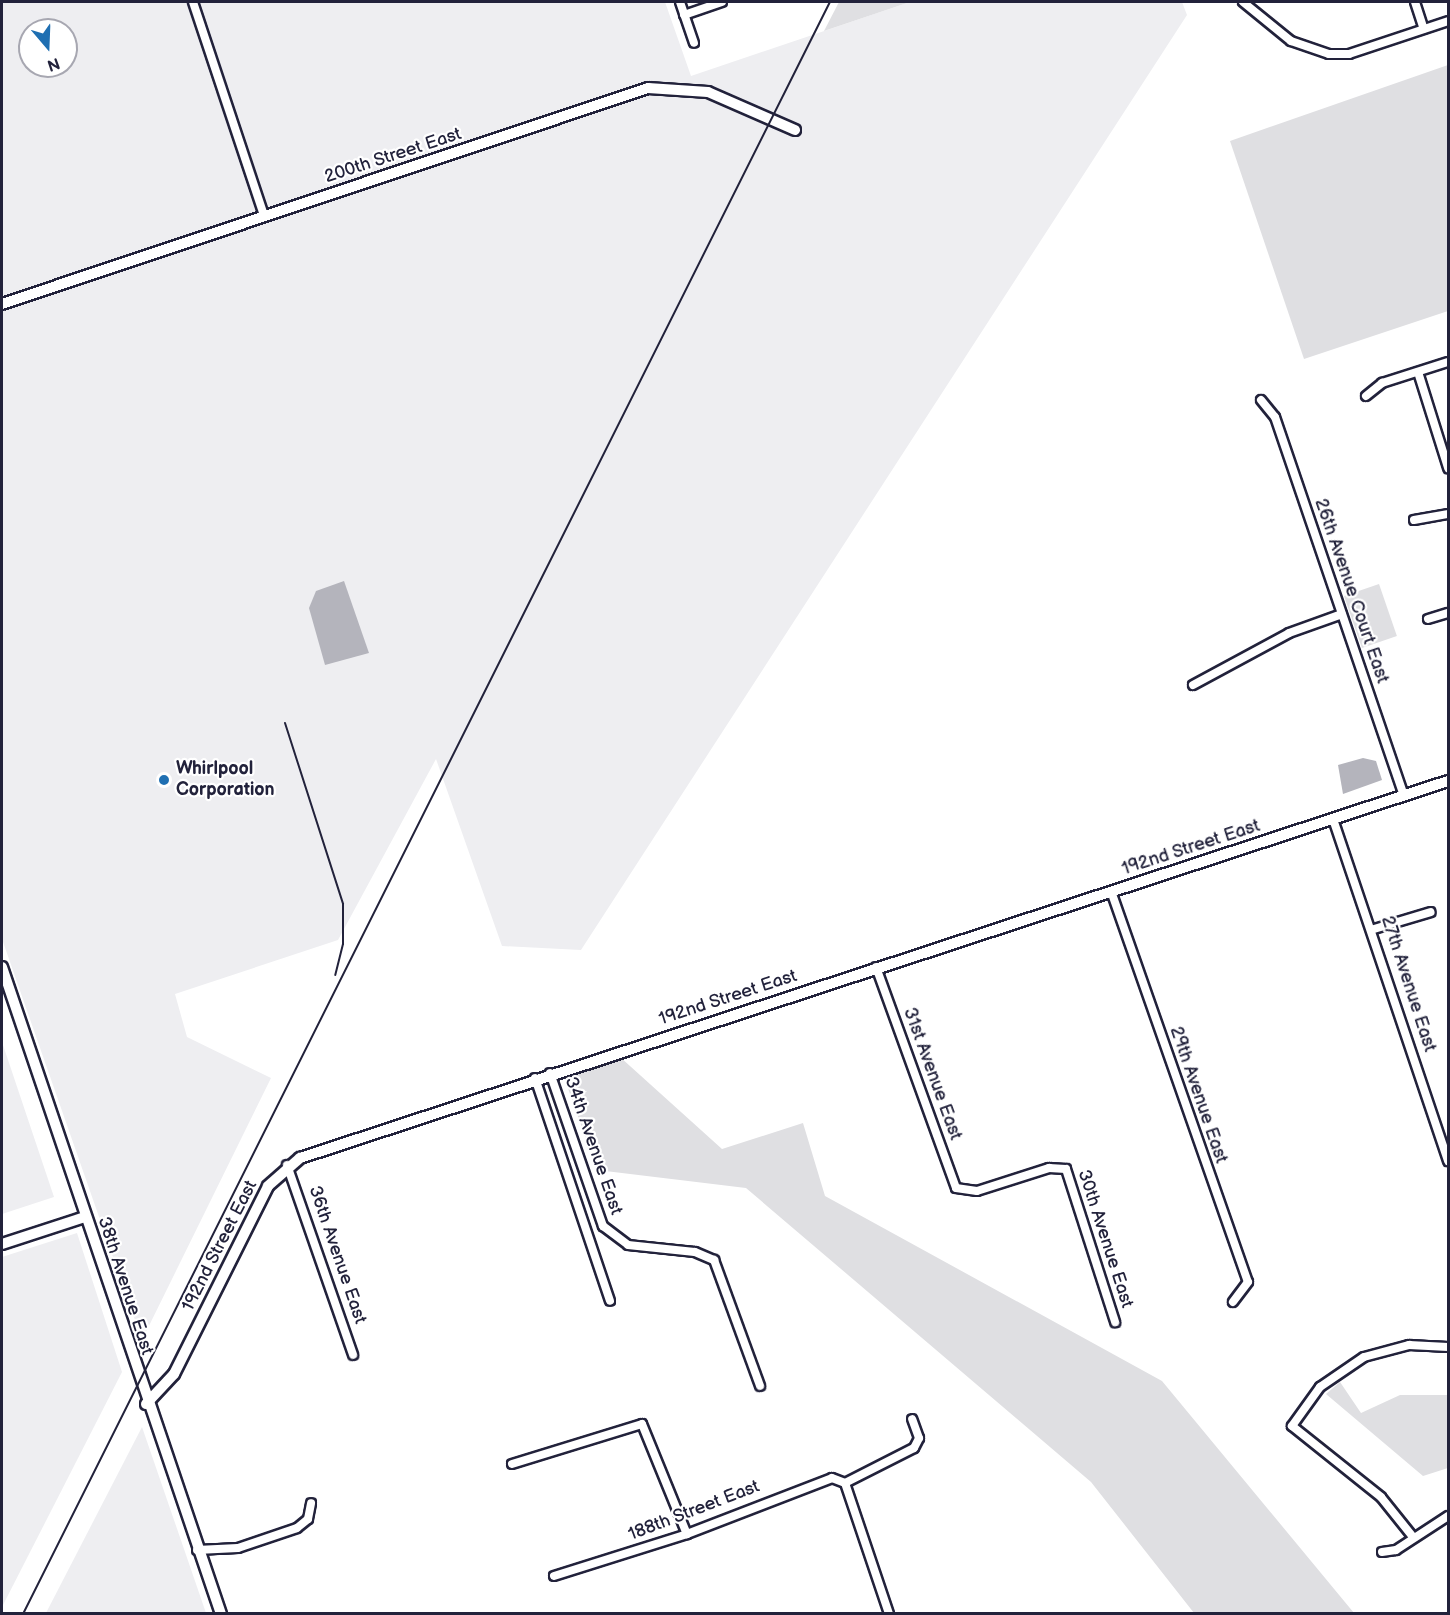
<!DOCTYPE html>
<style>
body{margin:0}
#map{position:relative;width:1450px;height:1615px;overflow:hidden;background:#fff;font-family:"Balsamiq Sans",sans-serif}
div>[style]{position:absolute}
.built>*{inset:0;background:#eeeef1}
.green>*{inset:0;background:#dfdfe2;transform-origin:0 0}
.water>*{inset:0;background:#b4b4bc}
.roads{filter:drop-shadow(2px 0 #22223b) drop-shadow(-2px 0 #22223b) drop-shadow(0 2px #22223b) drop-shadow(0 -2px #22223b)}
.minor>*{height:8px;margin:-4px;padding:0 4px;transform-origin:4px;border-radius:4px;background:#fff}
.tertiary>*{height:10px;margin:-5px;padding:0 5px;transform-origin:5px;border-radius:5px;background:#fff}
.rail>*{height:2px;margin:-1px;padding:0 1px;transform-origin:1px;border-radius:1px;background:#22223b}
.dots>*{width:16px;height:16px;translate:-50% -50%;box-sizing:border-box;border:3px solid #fff;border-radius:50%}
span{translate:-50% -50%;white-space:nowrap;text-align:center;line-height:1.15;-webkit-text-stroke:4.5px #fff;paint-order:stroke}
.street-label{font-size:18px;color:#22223b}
.poi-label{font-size:18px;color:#22223b;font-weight:700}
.left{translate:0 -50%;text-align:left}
.frame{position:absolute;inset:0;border:3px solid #22223b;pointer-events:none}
.north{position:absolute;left:18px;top:18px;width:60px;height:60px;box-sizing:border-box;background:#fff;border:2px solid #a7a7b1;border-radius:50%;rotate:161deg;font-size:16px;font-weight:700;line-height:24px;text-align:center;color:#22223b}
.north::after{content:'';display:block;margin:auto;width:21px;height:27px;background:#1f6fb2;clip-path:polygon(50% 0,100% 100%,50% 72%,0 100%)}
</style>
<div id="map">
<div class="built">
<div style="clip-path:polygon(evenodd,2px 2px,665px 2px,691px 76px,910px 2px,1182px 2px,1187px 15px,581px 950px,502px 946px,436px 759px,338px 940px,175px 994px,187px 1037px,271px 1078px,142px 1340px,2px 939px,2px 2px,30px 30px,66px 30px,66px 66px,30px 66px,30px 30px)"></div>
<div style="clip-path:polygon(2px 1042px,54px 1197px,2px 1214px)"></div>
<div style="clip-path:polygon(77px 1233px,122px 1372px,2px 1607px,2px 1257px)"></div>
<div style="clip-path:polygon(142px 1427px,206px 1613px,46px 1613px)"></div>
</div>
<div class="green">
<div style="clip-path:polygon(839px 2px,910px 2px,824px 31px)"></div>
<div style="clip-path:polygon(1448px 65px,1448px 311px,1304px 359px,1230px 141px)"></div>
<div style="left:1379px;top:584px;width:55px;height:37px;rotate:71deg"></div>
<div style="clip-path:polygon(620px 1057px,722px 1149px,803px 1123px,825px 1196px,1162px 1381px,1354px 1613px,1194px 1613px,1091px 1482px,746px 1188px,597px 1170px,564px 1077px)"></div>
<div style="clip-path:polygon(1340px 1382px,1361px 1413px,1400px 1395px,1448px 1395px,1448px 1468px,1423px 1476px,1326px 1394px)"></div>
</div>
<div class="water">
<div style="clip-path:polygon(344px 581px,369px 653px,325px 665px,309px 608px,316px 591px)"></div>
<div style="clip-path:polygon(1363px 758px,1376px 761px,1382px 780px,1343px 794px,1338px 765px)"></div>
</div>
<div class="roads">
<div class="minor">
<div style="left:193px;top:2px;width:225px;rotate:71.6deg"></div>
<div style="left:680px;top:2px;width:43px;rotate:71.1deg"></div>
<div style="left:1243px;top:2px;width:62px;rotate:39.1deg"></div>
<div style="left:1291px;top:41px;width:40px;rotate:18.9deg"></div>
<div style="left:1329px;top:54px;width:20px"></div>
<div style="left:1349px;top:54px;width:104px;rotate:-18.4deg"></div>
<div style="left:1415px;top:2px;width:28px;rotate:72deg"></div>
<div style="left:684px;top:15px;width:40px;rotate:-18.9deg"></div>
<div style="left:1418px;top:372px;width:101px;rotate:72.6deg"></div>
<div style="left:1366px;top:396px;width:21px;rotate:-39deg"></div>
<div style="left:1382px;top:383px;width:69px;rotate:-17.7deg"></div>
<div style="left:1261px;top:400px;width:22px;rotate:51deg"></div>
<div style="left:1275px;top:417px;width:400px;rotate:71.2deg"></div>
<div style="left:1414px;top:520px;width:35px;rotate:-10deg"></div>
<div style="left:1428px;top:619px;width:21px;rotate:-17deg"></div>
<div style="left:1193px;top:685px;width:109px;rotate:-28.4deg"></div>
<div style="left:1289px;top:633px;width:56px;rotate:-19.7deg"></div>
<div style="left:1333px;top:819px;width:361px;rotate:71.4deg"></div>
<div style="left:1111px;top:891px;width:414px;rotate:70.7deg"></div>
<div style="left:1248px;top:1282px;width:25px;rotate:127deg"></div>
<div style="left:1374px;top:929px;width:59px;rotate:-16.6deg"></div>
<div style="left:876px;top:967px;width:235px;rotate:70.1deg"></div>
<div style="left:956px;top:1188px;width:21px;rotate:8deg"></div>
<div style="left:977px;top:1191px;width:76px;rotate:-17.7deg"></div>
<div style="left:1049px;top:1168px;width:17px;rotate:3deg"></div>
<div style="left:1066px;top:1169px;width:161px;rotate:72.2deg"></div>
<div style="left:550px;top:1073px;width:162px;rotate:70.9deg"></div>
<div style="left:603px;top:1226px;width:31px;rotate:37deg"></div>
<div style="left:628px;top:1245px;width:67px;rotate:6deg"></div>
<div style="left:695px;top:1252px;width:21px;rotate:23deg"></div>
<div style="left:714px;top:1260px;width:134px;rotate:69.9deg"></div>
<div style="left:535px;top:1078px;width:235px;rotate:71.4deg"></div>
<div style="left:287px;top:1165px;width:201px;rotate:70.8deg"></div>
<div style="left:512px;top:1464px;width:136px;rotate:-17.1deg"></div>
<div style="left:642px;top:1424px;width:119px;rotate:67.8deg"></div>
<div style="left:845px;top:1483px;width:138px;rotate:71.4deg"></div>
<div style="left:845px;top:1483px;width:77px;rotate:-26.9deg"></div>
<div style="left:914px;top:1448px;width:11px;rotate:-63deg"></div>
<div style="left:919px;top:1438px;width:20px;rotate:-110deg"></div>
<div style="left:1413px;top:1537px;width:51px;rotate:-128.7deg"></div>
<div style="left:1381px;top:1497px;width:114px;rotate:-141.4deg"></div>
<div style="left:1292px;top:1426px;width:48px;rotate:-54.3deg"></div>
<div style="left:1320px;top:1387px;width:53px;rotate:-34.3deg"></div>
<div style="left:1364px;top:1357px;width:47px;rotate:-14.9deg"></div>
<div style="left:1409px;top:1345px;width:39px;rotate:3deg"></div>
<div style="left:197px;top:1550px;width:41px;rotate:-2.8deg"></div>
<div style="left:238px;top:1548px;width:62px;rotate:-18.7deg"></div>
<div style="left:297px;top:1528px;width:14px;rotate:-39deg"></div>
<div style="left:308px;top:1519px;width:16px;rotate:-79deg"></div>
<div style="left:1382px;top:1552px;width:14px;rotate:-8deg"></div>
<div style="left:1396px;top:1550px;width:62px;rotate:-33.2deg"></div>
<div style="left:554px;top:1576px;width:139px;rotate:-17.5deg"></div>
<div style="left:687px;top:1534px;width:155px;rotate:-21.1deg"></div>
<div style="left:832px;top:1478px;width:14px;rotate:21deg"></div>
</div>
<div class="tertiary">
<div style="left:2px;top:304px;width:681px;rotate:-18.49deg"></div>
<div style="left:648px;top:88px;width:60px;rotate:3.8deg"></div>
<div style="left:708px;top:92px;width:95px;rotate:23.6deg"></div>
<div style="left:2px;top:967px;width:683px;rotate:71.3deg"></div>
<div style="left:2px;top:1244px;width:87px;rotate:-18deg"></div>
<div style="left:146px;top:1404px;width:41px;rotate:-47deg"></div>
<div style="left:174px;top:1374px;width:210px;rotate:-63.4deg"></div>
<div style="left:268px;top:1186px;width:43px;rotate:-41.2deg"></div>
<div style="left:300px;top:1158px;width:1208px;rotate:-18.18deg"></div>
</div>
</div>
<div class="rail">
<div style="left:285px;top:723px;width:190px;rotate:72.2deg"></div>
<div style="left:343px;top:904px;width:40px;rotate:90deg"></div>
<div style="left:343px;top:944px;width:32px;rotate:104deg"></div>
<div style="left:23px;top:1614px;width:1803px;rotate:-63.41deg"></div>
</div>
<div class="dots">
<div style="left:164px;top:780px;background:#1f6fb2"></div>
</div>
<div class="street-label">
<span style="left:393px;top:156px;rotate:-18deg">200th Street East</span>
<span style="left:1351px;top:591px;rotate:71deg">26th Avenue Court East</span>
<span style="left:1191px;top:848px;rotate:-18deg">192nd Street East</span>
<span style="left:1408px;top:984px;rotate:72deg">27th Avenue East</span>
<span style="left:728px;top:998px;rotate:-18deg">192nd Street East</span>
<span style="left:932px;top:1074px;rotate:70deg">31st Avenue East</span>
<span style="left:1198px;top:1095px;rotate:71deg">29th Avenue East</span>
<span style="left:593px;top:1146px;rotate:71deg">34th Avenue East</span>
<span style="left:1105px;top:1239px;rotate:72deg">30th Avenue East</span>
<span style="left:220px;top:1246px;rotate:-63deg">192nd Street East</span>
<span style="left:337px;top:1255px;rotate:71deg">36th Avenue East</span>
<span style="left:125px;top:1286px;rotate:72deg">38th Avenue East</span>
<span style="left:694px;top:1511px;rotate:-21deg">188th Street East</span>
</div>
<div class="poi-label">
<span class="left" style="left:176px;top:780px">Whirlpool<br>Corporation</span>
</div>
<div class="frame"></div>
<div class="north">N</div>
</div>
